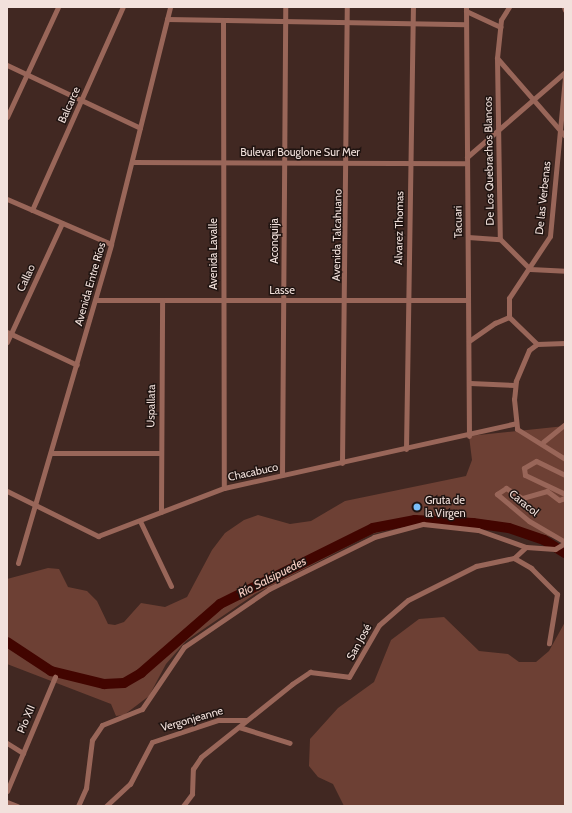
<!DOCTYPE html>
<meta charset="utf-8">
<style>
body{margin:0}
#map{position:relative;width:572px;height:813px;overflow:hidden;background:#412822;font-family:Cabin,sans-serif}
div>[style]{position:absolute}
.green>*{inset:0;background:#6d4034}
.river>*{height:10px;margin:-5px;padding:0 5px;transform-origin:5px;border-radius:5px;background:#420500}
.street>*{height:5px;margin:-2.5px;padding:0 2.5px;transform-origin:2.5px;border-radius:2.5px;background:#996659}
.dots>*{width:11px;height:11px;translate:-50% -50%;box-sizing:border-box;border:2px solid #201411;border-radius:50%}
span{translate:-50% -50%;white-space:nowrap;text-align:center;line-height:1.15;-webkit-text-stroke:3px #201411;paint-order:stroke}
.street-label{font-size:11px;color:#f2e1dc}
.poi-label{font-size:11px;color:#f2e1dc}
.left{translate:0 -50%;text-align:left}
.water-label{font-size:12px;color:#f8cfc4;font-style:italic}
.frame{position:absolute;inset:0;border:8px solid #f2e1dc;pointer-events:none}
</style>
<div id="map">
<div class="green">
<div style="clip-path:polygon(565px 426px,565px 541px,498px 522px,448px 515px,372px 534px,255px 594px,186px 641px,166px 664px,149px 696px,124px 715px,116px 716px,111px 704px,7px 664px,7px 579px,48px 568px,59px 569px,68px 587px,87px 591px,97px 601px,108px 624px,115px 625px,124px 622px,141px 603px,165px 607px,187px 597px,212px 550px,225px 533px,244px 520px,258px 515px,290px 524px,311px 521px,345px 501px,466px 476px,472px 460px,469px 436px)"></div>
<div style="clip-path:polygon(444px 617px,479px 651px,508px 654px,519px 662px,536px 662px,549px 651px,565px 622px,565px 806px,344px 806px,333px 784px,318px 777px,309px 766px,310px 739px,338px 708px,374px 682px,391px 640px,419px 619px)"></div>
</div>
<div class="river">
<div style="left:7px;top:642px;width:53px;rotate:33.4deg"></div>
<div style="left:51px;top:671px;width:55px;rotate:13.8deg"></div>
<div style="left:104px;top:684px;width:20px;rotate:-3deg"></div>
<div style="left:124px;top:683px;width:20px;rotate:-30deg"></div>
<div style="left:141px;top:673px;width:105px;rotate:-41.1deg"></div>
<div style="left:220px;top:604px;width:171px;rotate:-26.4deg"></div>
<div style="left:373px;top:528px;width:43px;rotate:-10.8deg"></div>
<div style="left:415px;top:520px;width:58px;rotate:3deg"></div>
<div style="left:473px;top:523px;width:36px;rotate:8deg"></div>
<div style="left:509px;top:528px;width:37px;rotate:19deg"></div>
<div style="left:544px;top:540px;width:25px;rotate:32deg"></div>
</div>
<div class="street">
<div style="left:466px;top:7px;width:429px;rotate:89.6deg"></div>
<div style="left:509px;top:7px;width:15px;rotate:122deg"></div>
<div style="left:501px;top:20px;width:38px;rotate:96deg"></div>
<div style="left:497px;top:58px;width:181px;rotate:89.1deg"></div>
<div style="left:500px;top:239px;width:42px;rotate:45deg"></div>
<div style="left:530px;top:269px;width:35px;rotate:3deg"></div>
<div style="left:564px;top:7px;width:3px;rotate:72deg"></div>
<div style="left:466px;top:11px;width:38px;rotate:25deg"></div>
<div style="left:167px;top:19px;width:299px;rotate:1deg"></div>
<div style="left:223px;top:20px;width:468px;rotate:89.9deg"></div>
<div style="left:497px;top:58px;width:103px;rotate:48.9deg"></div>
<div style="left:7px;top:65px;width:147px;rotate:25.3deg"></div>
<div style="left:7px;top:117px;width:121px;rotate:-65.1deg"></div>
<div style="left:467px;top:157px;width:130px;rotate:-40.9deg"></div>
<div style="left:132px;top:162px;width:335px;rotate:0.2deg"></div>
<div style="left:7px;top:199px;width:113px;rotate:23.4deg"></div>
<div style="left:32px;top:210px;width:222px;rotate:-65.9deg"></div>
<div style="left:468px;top:237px;width:32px;rotate:4deg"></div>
<div style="left:96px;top:300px;width:372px"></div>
<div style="left:7px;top:332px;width:77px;rotate:25.2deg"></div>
<div style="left:469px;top:341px;width:32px;rotate:-35deg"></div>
<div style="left:495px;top:323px;width:15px;rotate:-23deg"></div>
<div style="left:7px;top:342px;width:131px;rotate:-65.2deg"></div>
<div style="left:565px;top:343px;width:28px;rotate:178deg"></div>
<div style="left:537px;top:344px;width:10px;rotate:143deg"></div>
<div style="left:529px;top:350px;width:34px;rotate:113deg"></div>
<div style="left:516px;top:381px;width:18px;rotate:96deg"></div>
<div style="left:514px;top:399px;width:30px;rotate:84deg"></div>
<div style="left:517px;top:429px;width:57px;rotate:32deg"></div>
<div style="left:537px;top:344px;width:39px;rotate:-136deg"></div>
<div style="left:509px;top:317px;width:19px;rotate:-90deg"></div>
<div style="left:509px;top:298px;width:74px;rotate:-56.5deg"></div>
<div style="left:550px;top:236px;width:160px;rotate:-84.6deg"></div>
<div style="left:470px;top:383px;width:45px;rotate:2.5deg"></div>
<div style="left:543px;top:442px;width:28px;rotate:-39deg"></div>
<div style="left:406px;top:449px;width:442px;rotate:-89.1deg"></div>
<div style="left:51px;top:453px;width:109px"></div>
<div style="left:342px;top:463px;width:456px;rotate:-89.4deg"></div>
<div style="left:282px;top:475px;width:468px;rotate:-89.6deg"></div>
<div style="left:565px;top:475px;width:32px;rotate:-154deg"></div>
<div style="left:536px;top:461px;width:14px;rotate:150deg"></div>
<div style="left:524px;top:468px;width:7px;rotate:82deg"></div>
<div style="left:525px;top:475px;width:44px;rotate:25.4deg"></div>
<div style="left:7px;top:491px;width:102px;rotate:26.3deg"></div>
<div style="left:98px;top:536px;width:135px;rotate:-20.9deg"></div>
<div style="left:224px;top:488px;width:299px;rotate:-12.5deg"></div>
<div style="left:565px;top:498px;width:6px;rotate:162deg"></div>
<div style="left:559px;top:500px;width:15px;rotate:-143deg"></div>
<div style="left:547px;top:491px;width:26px;rotate:164deg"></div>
<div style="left:522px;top:498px;width:19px;rotate:-148deg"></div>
<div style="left:506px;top:488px;width:11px;rotate:146deg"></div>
<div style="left:497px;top:494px;width:42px;rotate:40.2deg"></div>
<div style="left:529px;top:521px;width:42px;rotate:30.3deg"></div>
<div style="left:161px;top:512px;width:212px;rotate:-89.7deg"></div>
<div style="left:140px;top:521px;width:72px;rotate:64.5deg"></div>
<div style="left:514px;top:558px;width:20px;rotate:30deg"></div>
<div style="left:531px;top:568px;width:37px;rotate:45deg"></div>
<div style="left:557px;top:594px;width:50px;rotate:99.3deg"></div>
<div style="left:18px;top:563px;width:332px;rotate:-73.7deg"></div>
<div style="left:111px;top:244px;width:244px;rotate:-76deg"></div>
<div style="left:239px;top:727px;width:53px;rotate:17.4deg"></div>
<div style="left:7px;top:743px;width:19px;rotate:32deg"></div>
<div style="left:7px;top:791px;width:124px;rotate:-67.2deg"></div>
<div style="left:7px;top:802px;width:11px;rotate:22deg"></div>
<div style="left:78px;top:806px;width:20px;rotate:-66deg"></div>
<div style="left:86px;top:788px;width:48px;rotate:-82.9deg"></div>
<div style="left:92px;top:740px;width:18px;rotate:-56deg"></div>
<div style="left:102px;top:725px;width:43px;rotate:-21.8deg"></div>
<div style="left:142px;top:709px;width:75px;rotate:-55.9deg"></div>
<div style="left:184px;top:647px;width:103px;rotate:-34.3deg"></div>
<div style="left:269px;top:589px;width:117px;rotate:-26.3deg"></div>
<div style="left:374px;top:537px;width:51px;rotate:-14.9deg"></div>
<div style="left:423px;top:524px;width:55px;rotate:6.2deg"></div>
<div style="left:478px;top:530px;width:51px;rotate:19.5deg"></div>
<div style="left:526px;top:547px;width:29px;rotate:4deg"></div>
<div style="left:555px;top:549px;width:12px;rotate:-31deg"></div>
<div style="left:106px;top:806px;width:33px;rotate:-43deg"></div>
<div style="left:130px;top:784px;width:47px;rotate:-62.4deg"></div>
<div style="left:152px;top:742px;width:70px;rotate:-18.4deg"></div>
<div style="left:218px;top:720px;width:28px"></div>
<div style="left:183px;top:806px;width:15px;rotate:-53deg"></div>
<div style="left:192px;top:794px;width:25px;rotate:-88deg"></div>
<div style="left:193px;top:769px;width:14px;rotate:-56deg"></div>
<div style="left:201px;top:757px;width:117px;rotate:-38.7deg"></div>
<div style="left:292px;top:684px;width:22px;rotate:-34deg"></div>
<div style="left:310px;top:672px;width:39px;rotate:7deg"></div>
<div style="left:349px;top:677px;width:60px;rotate:-60deg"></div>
<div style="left:379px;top:625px;width:38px;rotate:-41deg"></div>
<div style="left:408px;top:600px;width:76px;rotate:-26.6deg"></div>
<div style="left:476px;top:566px;width:39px;rotate:-12deg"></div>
<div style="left:514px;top:558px;width:16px;rotate:-43deg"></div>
</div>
<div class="dots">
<div style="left:417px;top:507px;background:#7abef8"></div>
</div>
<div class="street-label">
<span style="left:69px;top:105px;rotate:-66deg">Balcarce</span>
<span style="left:300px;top:152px">Bulevar Bouglone Sur Mer</span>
<span style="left:489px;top:161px;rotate:-91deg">De Los Quebrachos Blancos</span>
<span style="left:543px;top:198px;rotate:-84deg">De las Verbenas</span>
<span style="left:458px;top:222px;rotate:-91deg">Tacuari</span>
<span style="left:399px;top:228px;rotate:-89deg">Alvarez Thomas</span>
<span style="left:337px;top:235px;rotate:-89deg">Avenida Talcahuano</span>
<span style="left:274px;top:241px;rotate:-90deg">Aconquija</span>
<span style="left:213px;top:254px;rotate:-90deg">Avenida Lavalle</span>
<span style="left:26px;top:278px;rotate:-65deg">Callao</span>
<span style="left:90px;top:284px;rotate:-74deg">Avenida Entre Ríos</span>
<span style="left:282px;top:290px">Lasse</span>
<span style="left:151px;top:406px;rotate:-89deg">Uspallata</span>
<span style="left:253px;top:472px;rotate:-12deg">Chacabuco</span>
<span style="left:524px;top:503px;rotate:39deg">Caracol</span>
<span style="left:359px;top:642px;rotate:-61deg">San José</span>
<span style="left:26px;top:719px;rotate:-67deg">Pío XII</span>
<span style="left:192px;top:719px;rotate:-16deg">Vergonjeanne</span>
</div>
<div class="poi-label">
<span class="left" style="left:425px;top:507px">Gruta de<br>la Virgen</span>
</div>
<div class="water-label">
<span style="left:272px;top:577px;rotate:-27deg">Río Salsipuedes</span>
</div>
<div class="frame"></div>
</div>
